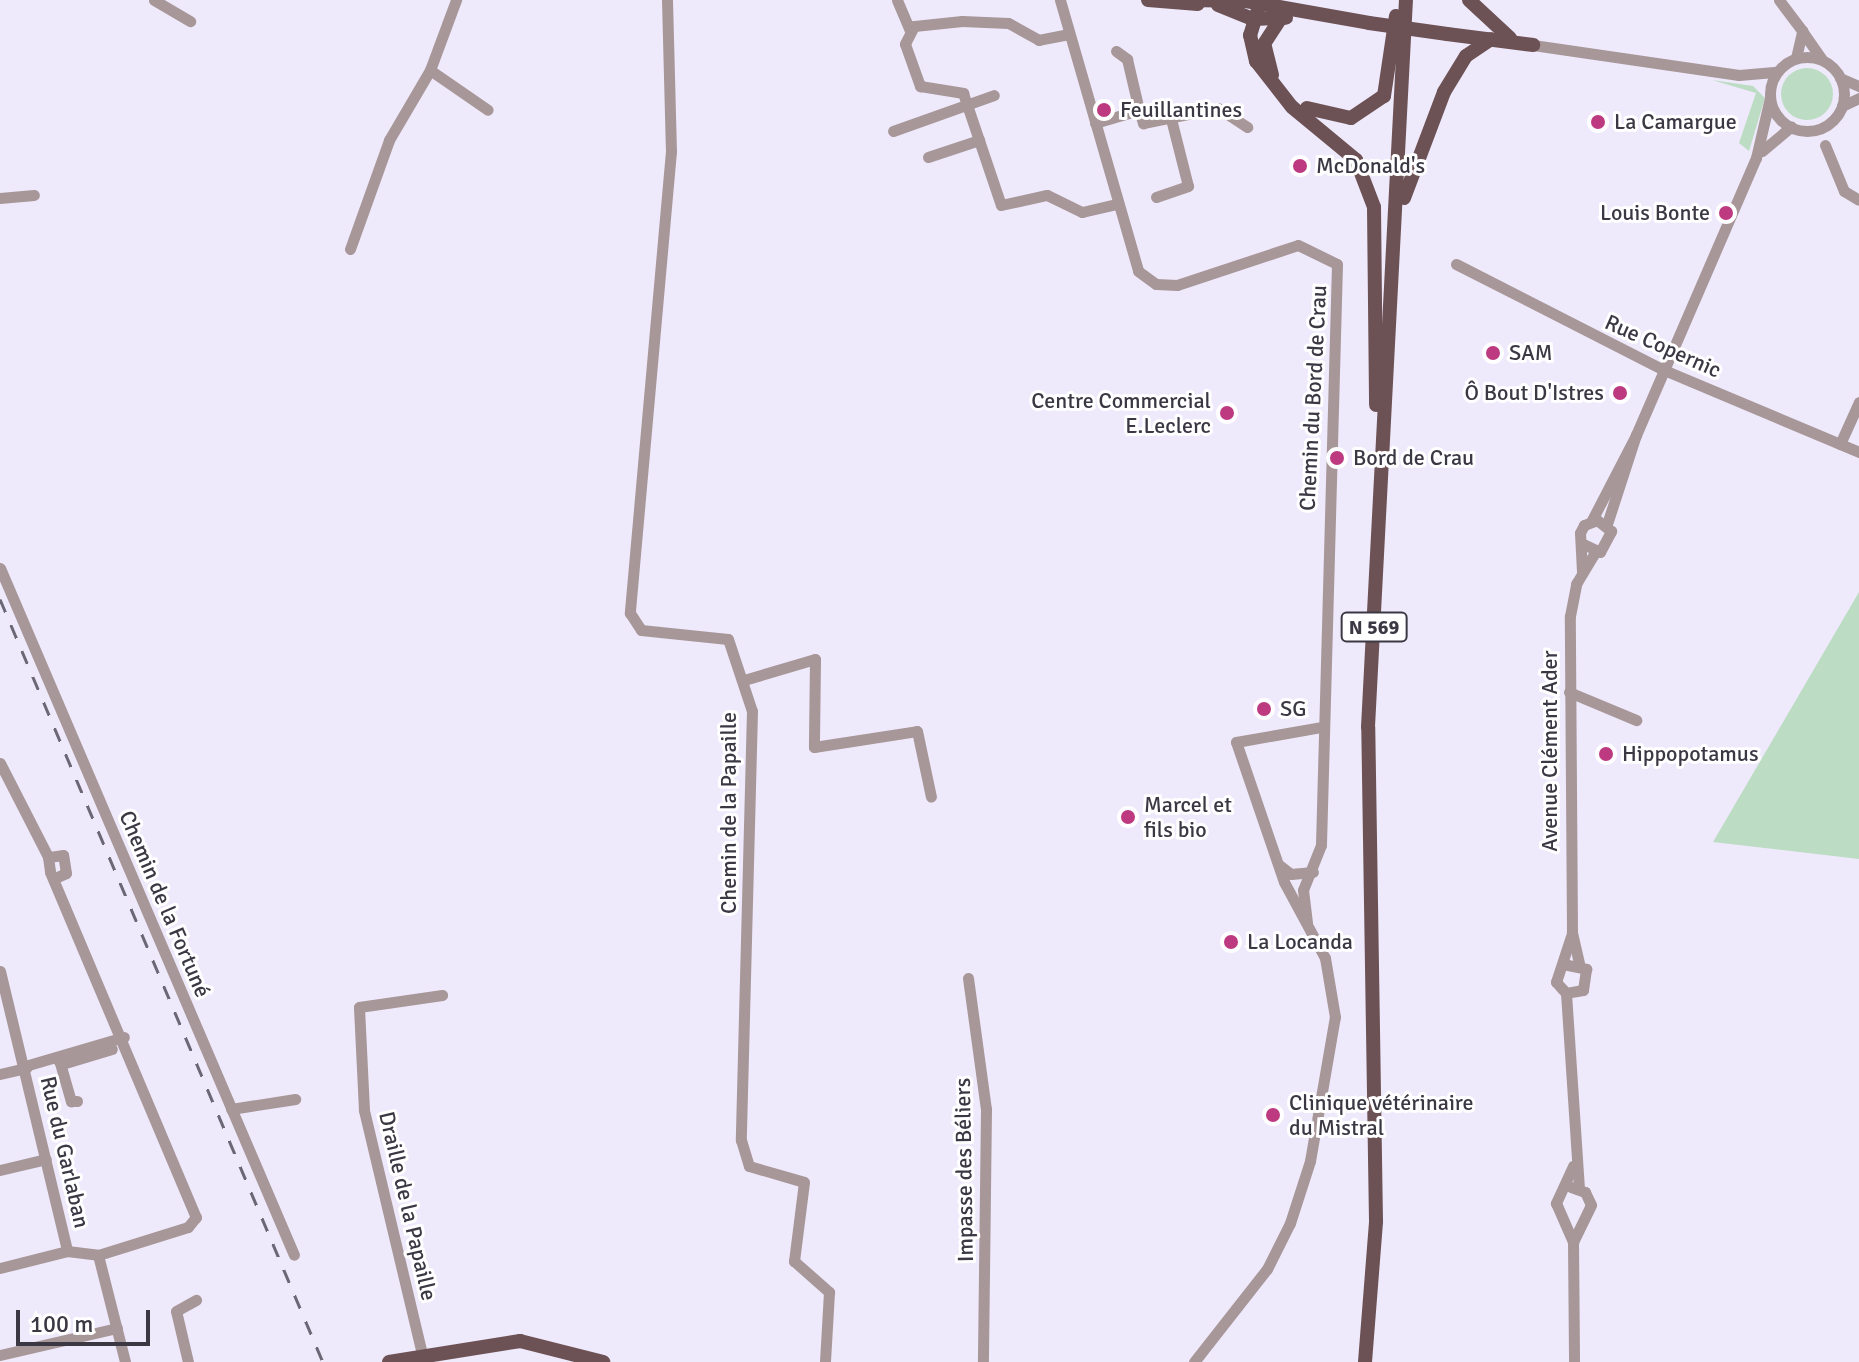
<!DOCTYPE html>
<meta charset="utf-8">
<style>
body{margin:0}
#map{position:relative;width:1859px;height:1362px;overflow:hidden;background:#efe9fc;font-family:Signika,sans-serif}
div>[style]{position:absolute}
.green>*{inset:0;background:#bcdcc4}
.round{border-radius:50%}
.minor>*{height:11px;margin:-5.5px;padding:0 5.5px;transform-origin:5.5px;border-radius:5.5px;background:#a79798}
.minor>.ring{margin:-5.5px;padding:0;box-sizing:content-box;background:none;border:11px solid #a79798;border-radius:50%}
.major>*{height:14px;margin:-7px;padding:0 7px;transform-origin:7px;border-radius:7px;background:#6c5254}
.rail>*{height:3px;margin-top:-1.5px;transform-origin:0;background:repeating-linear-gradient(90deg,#6b6775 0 14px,transparent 0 28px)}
.major-bridge>*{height:14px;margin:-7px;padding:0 7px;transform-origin:7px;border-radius:7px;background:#6c5254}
.dots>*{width:22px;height:22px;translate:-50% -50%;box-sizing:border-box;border:4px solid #fff;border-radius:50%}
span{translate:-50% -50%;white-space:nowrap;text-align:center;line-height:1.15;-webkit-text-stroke:6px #fff;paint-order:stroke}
.shield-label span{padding:2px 6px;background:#fff;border:2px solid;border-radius:6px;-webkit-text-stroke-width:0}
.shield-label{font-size:20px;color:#3b3844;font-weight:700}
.poi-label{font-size:22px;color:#3b3844}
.left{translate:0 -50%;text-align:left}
.right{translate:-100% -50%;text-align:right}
.street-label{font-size:22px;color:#3b3844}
.scale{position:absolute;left:16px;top:1310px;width:134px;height:36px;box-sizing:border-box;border:4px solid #3b3844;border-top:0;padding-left:10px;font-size:24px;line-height:28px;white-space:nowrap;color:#3b3844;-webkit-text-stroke:6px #fff;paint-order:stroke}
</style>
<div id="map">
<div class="green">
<div class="round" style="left:1781px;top:68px;width:52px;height:52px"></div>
<div style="clip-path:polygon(1712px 80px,1753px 86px,1765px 98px,1749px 151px,1739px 143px,1756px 93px)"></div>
<div style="clip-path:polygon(1859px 592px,1859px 859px,1713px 842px)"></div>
</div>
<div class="minor">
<div style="left:154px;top:0;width:42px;rotate:30.3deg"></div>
<div style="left:667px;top:0;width:151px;rotate:88.5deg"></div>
<div style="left:671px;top:151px;width:464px;rotate:95.1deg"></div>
<div style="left:630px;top:613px;width:20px;rotate:57deg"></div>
<div style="left:641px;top:630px;width:87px;rotate:5.9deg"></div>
<div style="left:728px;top:639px;width:76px;rotate:71.6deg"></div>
<div style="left:752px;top:711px;width:429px;rotate:91.5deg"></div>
<div style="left:741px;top:1140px;width:27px;rotate:73deg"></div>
<div style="left:749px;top:1166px;width:57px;rotate:16.2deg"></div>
<div style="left:804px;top:1182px;width:80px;rotate:97.2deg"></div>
<div style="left:794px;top:1261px;width:47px;rotate:41.5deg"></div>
<div style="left:829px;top:1292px;width:70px;rotate:93.3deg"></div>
<div style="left:897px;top:0;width:34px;rotate:67deg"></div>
<div style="left:1060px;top:0;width:282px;rotate:73.9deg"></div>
<div style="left:1138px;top:271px;width:22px;rotate:36deg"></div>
<div style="left:1156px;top:284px;width:21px;rotate:3deg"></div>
<div style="left:1177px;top:285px;width:127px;rotate:-18.3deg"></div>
<div style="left:1298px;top:245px;width:43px;rotate:26deg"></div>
<div style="left:1337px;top:264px;width:581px;rotate:91.58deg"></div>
<div style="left:1321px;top:845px;width:48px;rotate:111.8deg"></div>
<div style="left:1303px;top:890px;width:33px;rotate:83deg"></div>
<div style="left:1779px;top:0;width:39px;rotate:53deg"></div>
<div style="left:1069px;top:34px;width:31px;rotate:169deg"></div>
<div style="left:1039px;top:40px;width:35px;rotate:-151deg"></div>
<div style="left:1008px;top:23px;width:46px;rotate:-177.5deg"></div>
<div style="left:962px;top:21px;width:48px;rotate:174.1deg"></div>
<div style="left:914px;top:26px;width:20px;rotate:117deg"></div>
<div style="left:905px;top:44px;width:45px;rotate:70.3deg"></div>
<div style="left:920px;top:86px;width:44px;rotate:9.2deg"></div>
<div style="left:963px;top:93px;width:118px;rotate:71.3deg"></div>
<div style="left:1001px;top:205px;width:47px;rotate:-12.3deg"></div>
<div style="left:1047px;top:195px;width:39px;rotate:26deg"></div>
<div style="left:1082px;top:212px;width:37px;rotate:-13deg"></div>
<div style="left:1533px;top:45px;width:208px;rotate:8.3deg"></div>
<div style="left:1739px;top:75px;width:38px;rotate:-5deg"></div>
<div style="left:1116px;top:51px;width:14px;rotate:36deg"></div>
<div style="left:1127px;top:59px;width:52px;rotate:76.8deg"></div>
<div class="ring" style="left:1770px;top:57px;width:63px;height:63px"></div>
<div style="left:1796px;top:58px;width:28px;rotate:-77deg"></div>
<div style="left:1802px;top:31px;width:35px;rotate:55deg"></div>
<div style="left:430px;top:70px;width:70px;rotate:34.6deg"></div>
<div style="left:1840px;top:78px;width:21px;rotate:23deg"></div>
<div style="left:1842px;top:106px;width:19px;rotate:-25deg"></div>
<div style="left:1095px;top:123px;width:46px;rotate:-16.5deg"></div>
<div style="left:1139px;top:110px;width:14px;rotate:73deg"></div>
<div style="left:1143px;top:123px;width:76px;rotate:-11.3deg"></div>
<div style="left:1218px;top:108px;width:35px;rotate:33deg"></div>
<div style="left:893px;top:131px;width:107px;rotate:-19.6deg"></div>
<div style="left:1825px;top:145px;width:50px;rotate:67.6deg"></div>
<div style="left:1844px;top:191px;width:17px;rotate:31deg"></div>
<div style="left:1762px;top:151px;width:38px;rotate:-40deg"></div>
<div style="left:928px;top:157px;width:54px;rotate:-18.4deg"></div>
<div style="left:1156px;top:197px;width:34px;rotate:-19deg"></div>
<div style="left:1188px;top:186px;width:69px;rotate:-104.2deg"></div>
<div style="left:0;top:198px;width:34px;rotate:-5deg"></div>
<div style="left:350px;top:249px;width:116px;rotate:-70.3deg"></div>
<div style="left:389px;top:140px;width:81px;rotate:-59.6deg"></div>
<div style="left:430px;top:70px;width:75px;rotate:-69.6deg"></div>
<div style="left:1456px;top:264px;width:233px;rotate:27deg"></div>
<div style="left:1664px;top:370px;width:212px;rotate:22.8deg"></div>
<div style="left:1840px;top:444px;width:46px;rotate:-65.7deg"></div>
<div style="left:1592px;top:520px;width:96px;rotate:-62.6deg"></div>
<div style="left:1607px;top:524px;width:94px;rotate:-72deg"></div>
<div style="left:1636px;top:435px;width:302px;rotate:-66.6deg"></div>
<div style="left:1756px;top:158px;width:62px;rotate:-76.9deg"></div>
<div style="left:1581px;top:543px;width:21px;rotate:25deg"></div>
<div style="left:1600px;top:552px;width:24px;rotate:-62deg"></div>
<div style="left:1611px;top:531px;width:18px;rotate:-142deg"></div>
<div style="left:1597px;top:520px;width:14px;rotate:159deg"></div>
<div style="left:1584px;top:525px;width:9px;rotate:117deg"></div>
<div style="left:1580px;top:533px;width:38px;rotate:87deg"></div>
<div style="left:0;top:568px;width:747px;rotate:66.83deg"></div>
<div style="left:744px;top:680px;width:74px;rotate:-16.5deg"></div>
<div style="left:815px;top:659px;width:88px;rotate:90.7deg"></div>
<div style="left:814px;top:747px;width:104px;rotate:-8.8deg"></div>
<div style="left:917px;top:731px;width:67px;rotate:78deg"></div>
<div style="left:1569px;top:692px;width:73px;rotate:22.7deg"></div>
<div style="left:0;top:763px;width:106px;rotate:62.9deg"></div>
<div style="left:1279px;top:865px;width:15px;rotate:37deg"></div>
<div style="left:1291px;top:874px;width:22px;rotate:-5deg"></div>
<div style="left:55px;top:878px;width:12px;rotate:-24deg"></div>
<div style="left:66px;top:873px;width:18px;rotate:-99deg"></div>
<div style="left:63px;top:855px;width:15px;rotate:172deg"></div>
<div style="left:48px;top:857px;width:15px;rotate:82deg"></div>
<div style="left:50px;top:872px;width:375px;rotate:67.1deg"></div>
<div style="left:196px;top:1217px;width:13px;rotate:129deg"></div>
<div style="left:188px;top:1227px;width:94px;rotate:162.7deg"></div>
<div style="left:1579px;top:963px;width:32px;rotate:-103deg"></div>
<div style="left:1572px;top:932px;width:316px;rotate:-90.4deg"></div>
<div style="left:1570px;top:616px;width:33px;rotate:-79deg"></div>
<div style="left:1576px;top:584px;width:37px;rotate:-59deg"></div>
<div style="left:1563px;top:964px;width:24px;rotate:12deg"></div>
<div style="left:1586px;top:969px;width:21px;rotate:98deg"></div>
<div style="left:1583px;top:990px;width:17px;rotate:170deg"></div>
<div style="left:1566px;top:993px;width:15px;rotate:-132deg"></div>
<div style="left:1556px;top:982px;width:48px;rotate:-71.9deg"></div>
<div style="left:0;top:971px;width:288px;rotate:76.5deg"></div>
<div style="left:67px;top:1251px;width:31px;rotate:7deg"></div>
<div style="left:98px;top:1255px;width:110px;rotate:75.8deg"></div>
<div style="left:968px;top:978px;width:132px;rotate:82.2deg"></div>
<div style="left:986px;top:1109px;width:253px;rotate:90.7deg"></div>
<div style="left:1566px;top:993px;width:195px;rotate:86.2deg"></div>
<div style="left:57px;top:1059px;width:7px;rotate:45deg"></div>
<div style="left:62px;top:1064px;width:52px;rotate:-16.7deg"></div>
<div style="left:60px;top:1063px;width:40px;rotate:74deg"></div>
<div style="left:71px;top:1101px;width:6px"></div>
<div style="left:25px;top:1066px;width:103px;rotate:-16.3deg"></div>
<div style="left:0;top:1074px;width:27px;rotate:-13deg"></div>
<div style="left:231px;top:1109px;width:65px;rotate:-8.9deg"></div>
<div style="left:1573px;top:1166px;width:41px;rotate:114.7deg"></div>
<div style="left:1556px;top:1203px;width:43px;rotate:66.4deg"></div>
<div style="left:1573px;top:1242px;width:120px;rotate:89.5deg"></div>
<div style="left:0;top:1170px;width:47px;rotate:-13.4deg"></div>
<div style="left:1571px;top:1187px;width:15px;rotate:20deg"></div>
<div style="left:1585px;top:1192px;width:14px;rotate:65deg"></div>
<div style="left:1591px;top:1205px;width:41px;rotate:115.9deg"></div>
<div style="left:0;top:1268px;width:69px;rotate:-14.2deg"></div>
<div style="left:422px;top:1354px;width:251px;rotate:-103.4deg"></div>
<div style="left:364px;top:1110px;width:103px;rotate:-92.8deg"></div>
<div style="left:359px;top:1007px;width:84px;rotate:-8.2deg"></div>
<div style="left:0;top:1355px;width:120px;rotate:-13deg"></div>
<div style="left:188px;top:1362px;width:52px;rotate:-103.2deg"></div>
<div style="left:176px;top:1311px;width:23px;rotate:-29deg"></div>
<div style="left:1194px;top:1362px;width:118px;rotate:-51.9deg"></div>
<div style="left:1267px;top:1269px;width:51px;rotate:-63.4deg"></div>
<div style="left:1290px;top:1223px;width:65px;rotate:-72.1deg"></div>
<div style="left:1310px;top:1161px;width:146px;rotate:-80.2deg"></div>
<div style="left:1335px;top:1017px;width:60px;rotate:-99.6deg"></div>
<div style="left:1325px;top:958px;width:86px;rotate:-118.3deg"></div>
<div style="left:1284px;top:882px;width:148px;rotate:-108.9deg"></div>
<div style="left:1236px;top:742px;width:86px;rotate:-10deg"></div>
</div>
<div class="major">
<div style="left:1148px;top:0;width:50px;rotate:4.6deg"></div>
<div style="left:1190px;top:0;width:56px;rotate:1deg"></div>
<div style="left:1246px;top:1px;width:125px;rotate:10.1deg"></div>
<div style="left:1469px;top:0;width:56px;rotate:42.8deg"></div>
<div style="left:1260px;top:3px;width:34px;rotate:107deg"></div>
<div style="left:1250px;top:35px;width:27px;rotate:77deg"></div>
<div style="left:1256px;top:61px;width:58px;rotate:52deg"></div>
<div style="left:1292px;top:107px;width:83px;rotate:39.6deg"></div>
<div style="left:1356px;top:160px;width:50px;rotate:69deg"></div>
<div style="left:1374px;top:207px;width:198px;rotate:89.4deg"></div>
<div style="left:1218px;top:5px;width:38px;rotate:22deg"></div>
<div style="left:1253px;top:19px;width:33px;rotate:-2deg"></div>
<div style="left:1447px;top:34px;width:87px;rotate:7.3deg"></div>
<div style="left:1272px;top:75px;width:32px;rotate:-104deg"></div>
<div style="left:1264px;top:44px;width:31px;rotate:-57deg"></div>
<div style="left:1307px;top:108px;width:45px;rotate:12.8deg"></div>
<div style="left:1351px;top:118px;width:40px;rotate:-34deg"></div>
<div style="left:1384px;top:96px;width:81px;rotate:-81.5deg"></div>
<div style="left:1404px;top:198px;width:113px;rotate:-69.3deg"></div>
<div style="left:1444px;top:92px;width:42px;rotate:-58.6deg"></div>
<div style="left:1466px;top:56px;width:30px;rotate:-34deg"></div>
<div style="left:389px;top:1362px;width:133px;rotate:-9.1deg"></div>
<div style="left:520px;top:1341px;width:86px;rotate:14.2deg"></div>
<div style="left:1365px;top:1362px;width:141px;rotate:-85.5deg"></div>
<div style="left:1376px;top:1221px;width:494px;rotate:-90.9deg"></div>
<div style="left:1368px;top:727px;width:728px;rotate:-87.01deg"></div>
</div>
<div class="rail">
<div style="left:0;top:599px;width:829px;rotate:67.06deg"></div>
</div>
<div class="major-bridge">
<div style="left:1369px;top:23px;width:79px;rotate:8deg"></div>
</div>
<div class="dots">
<div style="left:1104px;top:110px;background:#bd3a80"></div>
<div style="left:1598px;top:122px;background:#bd3a80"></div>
<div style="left:1300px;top:166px;background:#bd3a80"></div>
<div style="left:1726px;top:213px;background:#bd3a80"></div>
<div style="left:1493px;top:353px;background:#bd3a80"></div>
<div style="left:1620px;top:393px;background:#bd3a80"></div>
<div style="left:1227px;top:413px;background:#bd3a80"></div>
<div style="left:1337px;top:458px;background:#bd3a80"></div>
<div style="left:1264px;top:709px;background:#bd3a80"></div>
<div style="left:1606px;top:754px;background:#bd3a80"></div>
<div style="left:1128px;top:817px;background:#bd3a80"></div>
<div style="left:1231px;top:942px;background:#bd3a80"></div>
<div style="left:1273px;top:1115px;background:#bd3a80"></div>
</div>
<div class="shield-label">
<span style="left:1374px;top:627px">N 569</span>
</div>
<div class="poi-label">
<span class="left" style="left:1120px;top:110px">Feuillantines</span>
<span class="left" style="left:1614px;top:122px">La Camargue</span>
<span class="left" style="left:1316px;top:166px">McDonald's</span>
<span class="right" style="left:1710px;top:213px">Louis Bonte</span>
<span class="left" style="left:1509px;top:353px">SAM</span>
<span class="right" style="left:1604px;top:393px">Ô Bout D'Istres</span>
<span class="right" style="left:1211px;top:413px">Centre Commercial<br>E.Leclerc</span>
<span class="left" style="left:1353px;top:458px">Bord de Crau</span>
<span class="left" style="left:1280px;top:709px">SG</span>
<span class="left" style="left:1622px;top:754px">Hippopotamus</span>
<span class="left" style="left:1144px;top:817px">Marcel et<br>fils bio</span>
<span class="left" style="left:1247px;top:942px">La Locanda</span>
<span class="left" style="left:1289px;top:1115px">Clinique vétérinaire<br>du Mistral</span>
</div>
<div class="street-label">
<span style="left:1663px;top:346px;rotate:24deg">Rue Copernic</span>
<span style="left:1313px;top:398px;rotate:-87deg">Chemin du Bord de Crau</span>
<span style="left:1550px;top:751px;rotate:-90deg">Avenue Clément Ader</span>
<span style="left:729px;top:813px;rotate:-90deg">Chemin de la Papaille</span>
<span style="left:165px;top:904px;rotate:67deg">Chemin de la Fortuné</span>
<span style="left:65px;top:1152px;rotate:77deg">Rue du Garlaban</span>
<span style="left:964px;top:1170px;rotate:-91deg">Impasse des Béliers</span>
<span style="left:408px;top:1206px;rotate:77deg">Draille de la Papaille</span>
</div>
<div class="scale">100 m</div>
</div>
